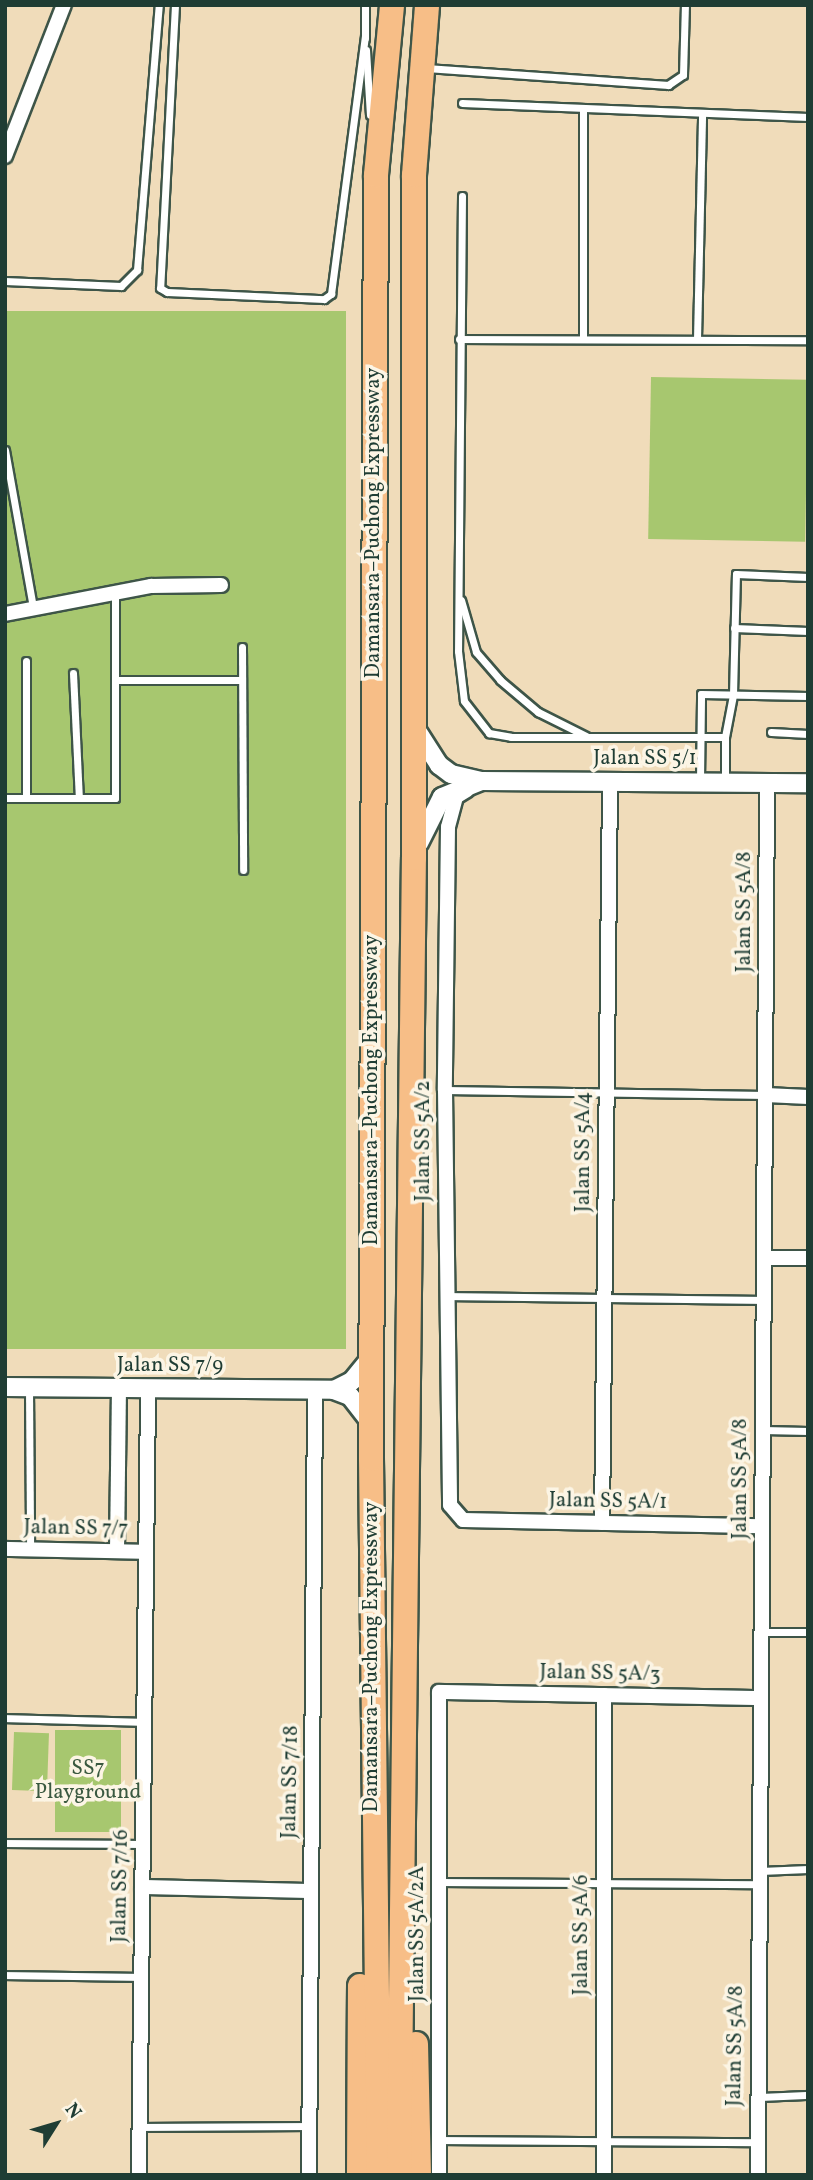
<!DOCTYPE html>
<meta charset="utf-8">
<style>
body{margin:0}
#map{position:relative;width:813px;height:2180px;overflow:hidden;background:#f0dcba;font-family:Vollkorn,serif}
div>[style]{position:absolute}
.green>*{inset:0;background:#a7c76f;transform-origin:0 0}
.roads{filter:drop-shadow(2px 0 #3e5548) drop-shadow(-2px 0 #3e5548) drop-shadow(0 2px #3e5548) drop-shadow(0 -2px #3e5548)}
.service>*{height:7px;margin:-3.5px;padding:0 3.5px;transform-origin:3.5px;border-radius:3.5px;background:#fff}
.minor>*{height:14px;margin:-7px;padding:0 7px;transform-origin:7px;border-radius:7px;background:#fff}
.tertiary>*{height:18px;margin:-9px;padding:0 9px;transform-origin:9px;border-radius:9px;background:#fff}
.motorway>*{height:24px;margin:-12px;padding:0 12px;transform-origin:12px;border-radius:12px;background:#f7be87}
span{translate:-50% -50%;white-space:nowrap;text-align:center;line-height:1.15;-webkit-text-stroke:7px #fcf5e5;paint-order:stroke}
.street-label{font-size:21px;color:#1f3d34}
.park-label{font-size:21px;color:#3a5940}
.frame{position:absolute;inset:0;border:7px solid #1f3d34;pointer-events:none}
.north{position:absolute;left:21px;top:2089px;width:70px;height:70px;-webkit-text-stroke:5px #fcf5e5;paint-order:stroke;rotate:53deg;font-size:19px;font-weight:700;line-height:28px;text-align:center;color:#1f3d34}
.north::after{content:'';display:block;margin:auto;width:24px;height:32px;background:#1f3d34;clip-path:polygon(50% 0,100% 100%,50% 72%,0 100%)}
</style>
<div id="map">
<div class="green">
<div style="left:5px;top:311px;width:341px;height:1038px"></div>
<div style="left:651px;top:377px;width:157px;height:162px;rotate:1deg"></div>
<div style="left:55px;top:1730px;width:66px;height:102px"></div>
<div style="left:14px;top:1732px;width:35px;height:58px;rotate:2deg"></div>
</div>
<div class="roads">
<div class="service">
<div style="left:175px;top:5px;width:283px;rotate:93deg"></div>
<div style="left:160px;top:288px;width:8px;rotate:30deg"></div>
<div style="left:167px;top:292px;width:157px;rotate:2.6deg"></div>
<div style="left:324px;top:299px;width:9px;rotate:-36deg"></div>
<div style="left:331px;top:294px;width:261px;rotate:-82.5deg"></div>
<div style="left:365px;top:38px;width:33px;rotate:-90deg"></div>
<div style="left:366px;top:50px;width:65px;rotate:86.5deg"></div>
<div style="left:426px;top:68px;width:243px;rotate:4deg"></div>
<div style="left:668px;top:85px;width:18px;rotate:-34deg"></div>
<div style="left:683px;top:75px;width:70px;rotate:-88.4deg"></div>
<div style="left:462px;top:103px;width:346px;rotate:2.3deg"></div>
<div style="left:583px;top:108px;width:231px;rotate:90deg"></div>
<div style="left:462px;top:196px;width:455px;rotate:90.5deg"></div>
<div style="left:458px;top:651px;width:50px;rotate:83.2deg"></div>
<div style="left:464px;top:701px;width:41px;rotate:52deg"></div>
<div style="left:489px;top:733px;width:22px;rotate:10deg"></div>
<div style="left:511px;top:737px;width:214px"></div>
<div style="left:5px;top:281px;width:116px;rotate:2.5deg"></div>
<div style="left:121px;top:286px;width:23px;rotate:-45deg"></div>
<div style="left:137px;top:270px;width:266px;rotate:-85.3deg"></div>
<div style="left:459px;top:339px;width:349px;rotate:0.2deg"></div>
<div style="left:697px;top:339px;width:226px;rotate:-88.7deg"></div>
<div style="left:5px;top:450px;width:159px;rotate:79.9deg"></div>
<div style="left:461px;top:600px;width:54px;rotate:73.9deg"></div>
<div style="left:476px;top:652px;width:37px;rotate:49deg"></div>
<div style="left:500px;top:680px;width:50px;rotate:40.1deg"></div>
<div style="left:538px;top:712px;width:54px;rotate:26.6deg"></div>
<div style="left:734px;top:628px;width:74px;rotate:2.3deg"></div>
<div style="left:242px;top:647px;width:223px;rotate:89.7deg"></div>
<div style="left:26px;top:661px;width:137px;rotate:90deg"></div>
<div style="left:73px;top:673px;width:125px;rotate:87.3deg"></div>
<div style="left:115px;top:680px;width:127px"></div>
<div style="left:771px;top:732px;width:37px;rotate:3deg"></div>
<div style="left:700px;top:781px;width:87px;rotate:-89.3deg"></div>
<div style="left:701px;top:694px;width:107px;rotate:1.1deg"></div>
<div style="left:725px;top:782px;width:45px;rotate:-90deg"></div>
<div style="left:725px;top:737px;width:43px;rotate:-79.2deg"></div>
<div style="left:733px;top:695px;width:121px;rotate:-88.6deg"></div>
<div style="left:736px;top:574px;width:72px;rotate:2.4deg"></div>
<div style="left:5px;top:798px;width:110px"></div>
<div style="left:115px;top:798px;width:205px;rotate:-90deg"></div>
<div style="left:445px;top:1090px;width:321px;rotate:0.9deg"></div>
<div style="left:446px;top:1296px;width:317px;rotate:0.7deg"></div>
<div style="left:29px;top:1388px;width:161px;rotate:89.6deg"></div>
<div style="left:763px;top:1430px;width:45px;rotate:1.3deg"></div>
<div style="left:761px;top:1632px;width:47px"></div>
<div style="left:5px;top:1718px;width:139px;rotate:1.6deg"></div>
<div style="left:5px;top:1843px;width:138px;rotate:0.4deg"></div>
<div style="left:760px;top:1871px;width:48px;rotate:-2.4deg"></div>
<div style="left:439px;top:1882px;width:320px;rotate:0.4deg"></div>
<div style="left:5px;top:1975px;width:136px;rotate:0.8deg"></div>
<div style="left:758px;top:2097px;width:50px;rotate:-2.3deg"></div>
<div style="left:140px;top:2127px;width:169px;rotate:-0.3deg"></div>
<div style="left:440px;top:2140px;width:316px;rotate:0.4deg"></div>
</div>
<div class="minor">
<div style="left:5px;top:156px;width:162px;rotate:-68.7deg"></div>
<div style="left:5px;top:614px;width:149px;rotate:-10.9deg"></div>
<div style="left:151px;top:586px;width:70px;rotate:-0.8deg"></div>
<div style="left:467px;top:790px;width:13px;rotate:148deg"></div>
<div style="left:456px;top:797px;width:31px;rotate:105deg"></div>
<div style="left:448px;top:827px;width:263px;rotate:90.7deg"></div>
<div style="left:445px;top:1090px;width:415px;rotate:89.3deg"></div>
<div style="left:450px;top:1505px;width:20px;rotate:49deg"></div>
<div style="left:463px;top:1520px;width:298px;rotate:1.2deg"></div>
<div style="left:766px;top:1095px;width:42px;rotate:2.7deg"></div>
<div style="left:764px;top:1258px;width:44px"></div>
<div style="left:602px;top:1523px;width:741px;rotate:-89.38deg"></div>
<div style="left:5px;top:1549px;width:141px;rotate:1.2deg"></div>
<div style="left:117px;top:1551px;width:163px;rotate:-89.3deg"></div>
<div style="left:142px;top:1887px;width:169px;rotate:1.4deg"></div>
<div style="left:139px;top:2175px;width:787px;rotate:-89.34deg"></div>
<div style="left:309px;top:2175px;width:785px;rotate:-89.56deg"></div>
<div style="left:439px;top:2175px;width:483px;rotate:-90deg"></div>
<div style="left:439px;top:1692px;width:321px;rotate:1.1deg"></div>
<div style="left:604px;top:2175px;width:480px;rotate:-90deg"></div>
<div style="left:758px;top:2175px;width:1392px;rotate:-89.63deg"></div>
</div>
<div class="tertiary">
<div style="left:416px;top:729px;width:43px;rotate:57.4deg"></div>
<div style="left:439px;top:765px;width:15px;rotate:37deg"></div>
<div style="left:451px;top:774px;width:31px;rotate:13deg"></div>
<div style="left:481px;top:781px;width:327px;rotate:0.4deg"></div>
<div style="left:419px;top:843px;width:51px;rotate:-63.4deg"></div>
<div style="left:442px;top:797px;width:42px;rotate:-22.3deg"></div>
<div style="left:5px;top:1387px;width:329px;rotate:0.5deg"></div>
<div style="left:334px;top:1390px;width:17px;rotate:21deg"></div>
<div style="left:350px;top:1396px;width:36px;rotate:52deg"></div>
<div style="left:334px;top:1390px;width:20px;rotate:-27deg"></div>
<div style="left:352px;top:1381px;width:32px;rotate:-51deg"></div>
</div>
<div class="motorway">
<div style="left:416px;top:2044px;width:131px;rotate:88.7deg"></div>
<div style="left:359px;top:2175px;width:189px;rotate:-89.7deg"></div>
<div style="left:379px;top:2175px;width:716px;rotate:-90.64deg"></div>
<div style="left:371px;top:1459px;width:1284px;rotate:-89.78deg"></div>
<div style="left:376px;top:175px;width:171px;rotate:-84.6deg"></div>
<div style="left:399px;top:2175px;width:1317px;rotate:-89.35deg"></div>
<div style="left:414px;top:858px;width:683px;rotate:-90deg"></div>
<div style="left:414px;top:175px;width:170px;rotate:-85.6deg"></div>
</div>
</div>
<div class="street-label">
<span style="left:374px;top:523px;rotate:-90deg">Damansara–Puchong Expressway</span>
<span style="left:645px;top:759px">Jalan SS 5/1</span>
<span style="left:745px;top:912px;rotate:-90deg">Jalan SS 5A/8</span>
<span style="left:372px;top:1090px;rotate:-90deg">Damansara–Puchong Expressway</span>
<span style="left:424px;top:1141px;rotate:-90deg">Jalan SS 5A/2</span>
<span style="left:584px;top:1152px;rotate:-90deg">Jalan SS 5A/4</span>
<span style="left:170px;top:1366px">Jalan SS 7/9</span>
<span style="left:741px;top:1479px;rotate:-90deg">Jalan SS 5A/8</span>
<span style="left:608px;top:1502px;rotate:1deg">Jalan SS 5A/1</span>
<span style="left:76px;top:1529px;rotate:1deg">Jalan SS 7/7</span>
<span style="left:372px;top:1657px;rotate:-90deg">Damansara–Puchong Expressway</span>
<span style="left:600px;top:1674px;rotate:1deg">Jalan SS 5A/3</span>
<span style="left:291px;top:1782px;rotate:-89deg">Jalan SS 7/18</span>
<span style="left:121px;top:1886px;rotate:-89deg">Jalan SS 7/16</span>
<span style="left:418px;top:1934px;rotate:-90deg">Jalan SS 5A/2A</span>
<span style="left:582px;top:1935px;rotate:-90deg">Jalan SS 5A/6</span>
<span style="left:736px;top:2046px;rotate:-89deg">Jalan SS 5A/8</span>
</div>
<div class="park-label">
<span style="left:88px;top:1781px">SS7<br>Playground</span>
</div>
<div class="frame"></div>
<div class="north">N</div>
</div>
